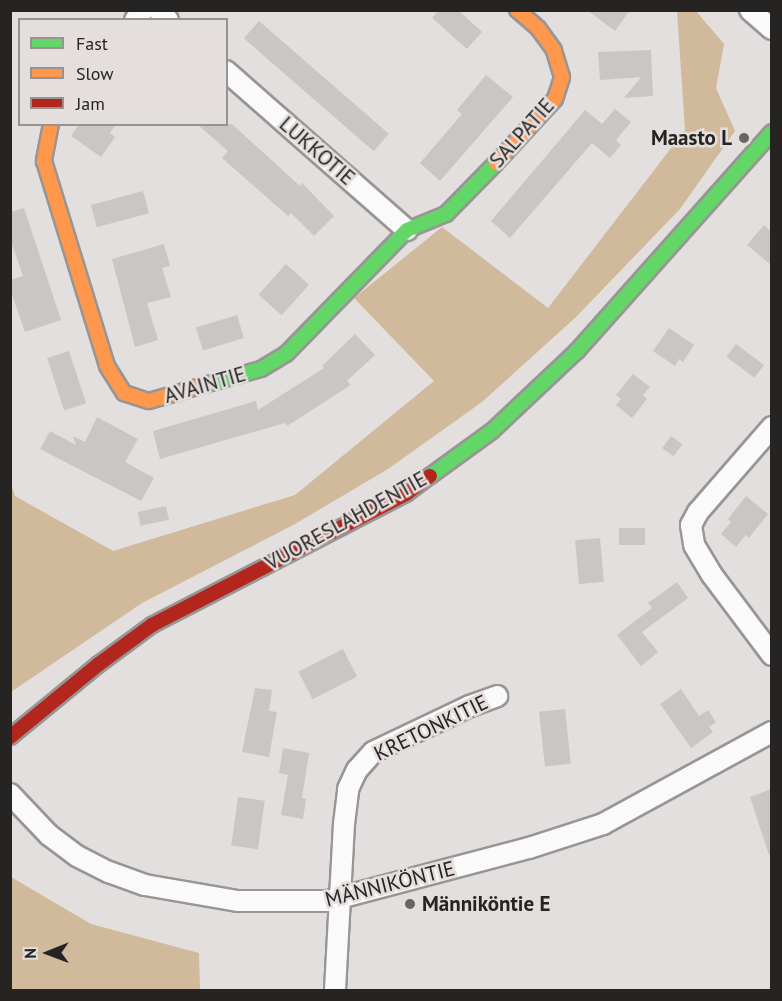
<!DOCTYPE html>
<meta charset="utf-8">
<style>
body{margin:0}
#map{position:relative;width:782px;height:1001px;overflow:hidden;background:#e3dfde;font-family:"PT Sans",sans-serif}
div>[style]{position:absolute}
.forest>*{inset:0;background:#d0ba9b}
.building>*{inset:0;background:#cac6c6;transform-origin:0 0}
.roads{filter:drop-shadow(2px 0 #989595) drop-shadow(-2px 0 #989595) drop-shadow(0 2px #989595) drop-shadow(0 -2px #989595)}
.street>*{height:20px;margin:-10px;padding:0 10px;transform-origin:10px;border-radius:10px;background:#fbfafa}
.fast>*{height:14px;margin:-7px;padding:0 7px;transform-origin:7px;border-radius:7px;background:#63d668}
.slow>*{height:14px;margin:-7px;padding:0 7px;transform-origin:7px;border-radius:7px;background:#ff974d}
.jam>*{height:14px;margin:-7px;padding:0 7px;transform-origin:7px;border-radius:7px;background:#b3261e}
.dots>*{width:16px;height:16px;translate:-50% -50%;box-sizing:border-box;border:3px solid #e4dedd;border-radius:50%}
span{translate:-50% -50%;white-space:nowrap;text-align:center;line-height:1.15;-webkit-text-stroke:5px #e4dedd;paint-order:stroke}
.street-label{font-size:21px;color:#262323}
.poi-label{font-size:21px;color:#262323;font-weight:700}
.right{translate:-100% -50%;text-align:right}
.left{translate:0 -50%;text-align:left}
.frame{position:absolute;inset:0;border:12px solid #262323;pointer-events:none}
.legend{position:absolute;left:18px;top:18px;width:210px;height:108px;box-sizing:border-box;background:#e4dedd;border:2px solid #989393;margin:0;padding:8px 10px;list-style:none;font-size:18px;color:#262323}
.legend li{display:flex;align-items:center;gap:12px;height:30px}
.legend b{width:30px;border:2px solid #989393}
.north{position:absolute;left:18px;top:923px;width:60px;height:60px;-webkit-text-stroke:4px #e4dedd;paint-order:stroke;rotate:269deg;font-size:16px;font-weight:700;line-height:24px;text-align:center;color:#262323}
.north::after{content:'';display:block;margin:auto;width:21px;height:27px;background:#262323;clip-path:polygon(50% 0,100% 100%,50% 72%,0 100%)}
</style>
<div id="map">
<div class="forest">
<div style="clip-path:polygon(677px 11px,696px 11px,724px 44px,716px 88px,735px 131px,680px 209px,576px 317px,482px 402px,388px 469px,295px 524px,142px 603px,11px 692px,10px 481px,15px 496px,113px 551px,295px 495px,434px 381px,354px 298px,442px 227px,548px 308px,685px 130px)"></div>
<div style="clip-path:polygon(11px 877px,91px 924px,199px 953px,200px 990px,11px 990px)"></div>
</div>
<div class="building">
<div style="clip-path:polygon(439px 10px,458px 10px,482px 32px,467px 49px,432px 18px)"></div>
<div style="clip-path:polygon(587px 10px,630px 10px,615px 31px)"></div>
<div style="left:259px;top:21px;width:172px;height:23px;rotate:41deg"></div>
<div style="clip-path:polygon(651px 50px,653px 96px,624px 98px,641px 77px,600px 80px,598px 52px)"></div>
<div style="clip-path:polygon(486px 75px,513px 97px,440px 181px,420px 163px,462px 114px,457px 110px)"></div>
<div style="clip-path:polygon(615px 109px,631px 122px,616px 140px,621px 145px,610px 158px,592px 143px,510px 238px,491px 221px,585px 110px,602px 124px)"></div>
<div style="clip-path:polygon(79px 124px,116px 124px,110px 133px,115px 137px,101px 157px,71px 136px)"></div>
<div style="clip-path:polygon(197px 124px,232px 124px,300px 186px,302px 183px,334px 216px,314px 236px,291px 213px,288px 216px,222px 158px,228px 151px)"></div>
<div style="left:143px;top:191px;width:23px;height:54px;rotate:75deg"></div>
<div style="clip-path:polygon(24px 208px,61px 320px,25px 332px,10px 289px,10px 280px,23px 276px,10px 238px,10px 212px)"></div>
<div style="clip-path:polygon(764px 225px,771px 232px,771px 265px,747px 245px)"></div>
<div style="clip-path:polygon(164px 244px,170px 266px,162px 268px,171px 297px,147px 303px,158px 340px,135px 347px,112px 259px)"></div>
<div style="left:286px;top:264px;width:31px;height:41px;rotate:42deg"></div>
<div style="left:237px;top:315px;width:24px;height:43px;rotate:73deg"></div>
<div style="clip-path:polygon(669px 328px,694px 345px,683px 362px,679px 359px,675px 366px,653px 351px)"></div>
<div style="clip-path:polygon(355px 334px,375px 355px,347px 381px,351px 385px,287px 426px,285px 423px,160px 459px,153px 431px,256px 401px,258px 410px,324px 368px,322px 366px)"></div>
<div style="left:736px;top:344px;width:35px;height:16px;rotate:37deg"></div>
<div style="left:69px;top:351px;width:55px;height:23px;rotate:72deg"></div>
<div style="clip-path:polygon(633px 374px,650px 387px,643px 395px,647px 399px,632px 418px,616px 405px,621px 399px,616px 395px)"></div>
<div style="clip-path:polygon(97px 417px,138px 439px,125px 462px,154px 478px,141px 501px,40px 449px,50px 431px,76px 445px,73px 436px,85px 442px)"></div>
<div style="left:671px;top:436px;width:14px;height:15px;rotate:36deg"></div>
<div style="clip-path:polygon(746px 496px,768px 514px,749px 538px,746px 535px,736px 547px,721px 534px,731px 522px,728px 519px)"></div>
<div style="left:166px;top:506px;width:14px;height:29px;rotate:78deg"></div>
<div style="left:619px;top:528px;width:26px;height:17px"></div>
<div style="left:600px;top:538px;width:44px;height:25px;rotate:85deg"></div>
<div style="clip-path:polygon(677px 582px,688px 598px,642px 632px,658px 652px,641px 666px,617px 635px,652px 608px,648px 603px)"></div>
<div style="left:343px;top:649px;width:31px;height:50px;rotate:63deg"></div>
<div style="clip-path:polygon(255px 688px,272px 690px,269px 711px,277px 712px,269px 757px,242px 752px)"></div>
<div style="clip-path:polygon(681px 689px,699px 716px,708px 710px,716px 722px,709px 727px,713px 732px,691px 748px,660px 704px)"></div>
<div style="left:565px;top:709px;width:55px;height:26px;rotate:84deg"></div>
<div style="clip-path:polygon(283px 748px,309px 753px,302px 798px,306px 799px,303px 819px,281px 815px,288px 775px,279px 773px)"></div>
<div style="clip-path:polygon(771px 789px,771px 854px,769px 855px,750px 797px)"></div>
<div style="left:238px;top:797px;width:27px;height:49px;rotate:8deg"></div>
</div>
<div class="roads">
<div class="street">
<div style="left:158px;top:10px;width:14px;rotate:45deg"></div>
<div style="left:750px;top:10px;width:29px;rotate:41deg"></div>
<div style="left:135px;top:20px;width:13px;rotate:-51deg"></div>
<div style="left:226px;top:71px;width:241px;rotate:41.3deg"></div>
<div style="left:772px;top:427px;width:113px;rotate:131deg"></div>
<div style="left:698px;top:512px;width:15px;rotate:118deg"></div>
<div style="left:691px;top:525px;width:20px;rotate:81deg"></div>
<div style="left:694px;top:545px;width:35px;rotate:59deg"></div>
<div style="left:712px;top:575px;width:100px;rotate:53.1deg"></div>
<div style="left:10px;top:794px;width:57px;rotate:46.4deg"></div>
<div style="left:49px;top:835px;width:35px;rotate:37deg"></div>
<div style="left:77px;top:856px;width:36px;rotate:27deg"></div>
<div style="left:109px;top:872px;width:38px;rotate:20deg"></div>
<div style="left:145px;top:885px;width:94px;rotate:9.8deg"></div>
<div style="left:238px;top:901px;width:90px"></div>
<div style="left:328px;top:901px;width:208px;rotate:-14.8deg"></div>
<div style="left:529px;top:848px;width:78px;rotate:-18deg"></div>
<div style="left:603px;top:824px;width:192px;rotate:-28.6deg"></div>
<div style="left:335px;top:990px;width:166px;rotate:-86.9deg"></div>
<div style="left:344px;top:824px;width:35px;rotate:-83deg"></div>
<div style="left:348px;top:789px;width:21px;rotate:-65deg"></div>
<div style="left:357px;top:770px;width:24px;rotate:-48deg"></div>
<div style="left:373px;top:752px;width:107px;rotate:-25.4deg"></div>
<div style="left:470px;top:706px;width:29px;rotate:-20deg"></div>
</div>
<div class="fast">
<div style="left:204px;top:385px;width:59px;rotate:-15.7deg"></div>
<div style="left:261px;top:369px;width:29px;rotate:-31deg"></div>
<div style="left:286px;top:354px;width:173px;rotate:-45.7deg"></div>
<div style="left:407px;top:230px;width:42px;rotate:-22.3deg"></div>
<div style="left:446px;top:214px;width:71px;rotate:-45.6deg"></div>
<div style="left:430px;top:476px;width:77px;rotate:-36deg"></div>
<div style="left:492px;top:431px;width:117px;rotate:-43.3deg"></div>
<div style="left:577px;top:351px;width:293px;rotate:-48.3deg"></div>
</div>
<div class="slow">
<div style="left:51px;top:124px;width:38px;rotate:101deg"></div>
<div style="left:44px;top:161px;width:214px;rotate:72.9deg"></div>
<div style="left:107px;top:366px;width:32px;rotate:58deg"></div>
<div style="left:124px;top:393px;width:26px;rotate:18deg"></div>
<div style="left:149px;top:401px;width:57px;rotate:-16.2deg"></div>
<div style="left:496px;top:163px;width:87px;rotate:-47.3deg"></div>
<div style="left:555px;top:99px;width:23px;rotate:-72deg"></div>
<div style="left:562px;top:77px;width:28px;rotate:-107deg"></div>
<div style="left:554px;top:50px;width:27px;rotate:-126deg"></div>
<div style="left:538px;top:28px;width:28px;rotate:-139deg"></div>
</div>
<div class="jam">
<div style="left:10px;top:737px;width:115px;rotate:-39.4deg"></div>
<div style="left:99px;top:664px;width:66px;rotate:-36.3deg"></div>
<div style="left:152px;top:625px;width:286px;rotate:-27.3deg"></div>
<div style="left:406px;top:494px;width:30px;rotate:-37deg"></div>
</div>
</div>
<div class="dots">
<div style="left:744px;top:138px;background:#686564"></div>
<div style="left:410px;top:904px;background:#686564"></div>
</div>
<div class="street-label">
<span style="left:522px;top:133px;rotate:-48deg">SALPATIE</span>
<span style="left:317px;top:151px;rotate:41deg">LUKKOTIE</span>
<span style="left:205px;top:385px;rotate:-16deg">AVAINTIE</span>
<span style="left:346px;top:521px;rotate:-29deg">VUORESLAHDENTIE</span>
<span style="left:431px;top:728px;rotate:-26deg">KRETONKITIE</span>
<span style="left:390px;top:884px;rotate:-14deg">MÄNNIKÖNTIE</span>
</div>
<div class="poi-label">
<span class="right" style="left:732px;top:138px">Maasto L</span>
<span class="left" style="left:422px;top:904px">Männiköntie E</span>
</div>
<div class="frame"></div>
<ul class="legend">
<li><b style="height:8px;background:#63d668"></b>Fast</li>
<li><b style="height:8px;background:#ff974d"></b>Slow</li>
<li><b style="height:8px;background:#b3261e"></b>Jam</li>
</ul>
<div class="north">N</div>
</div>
